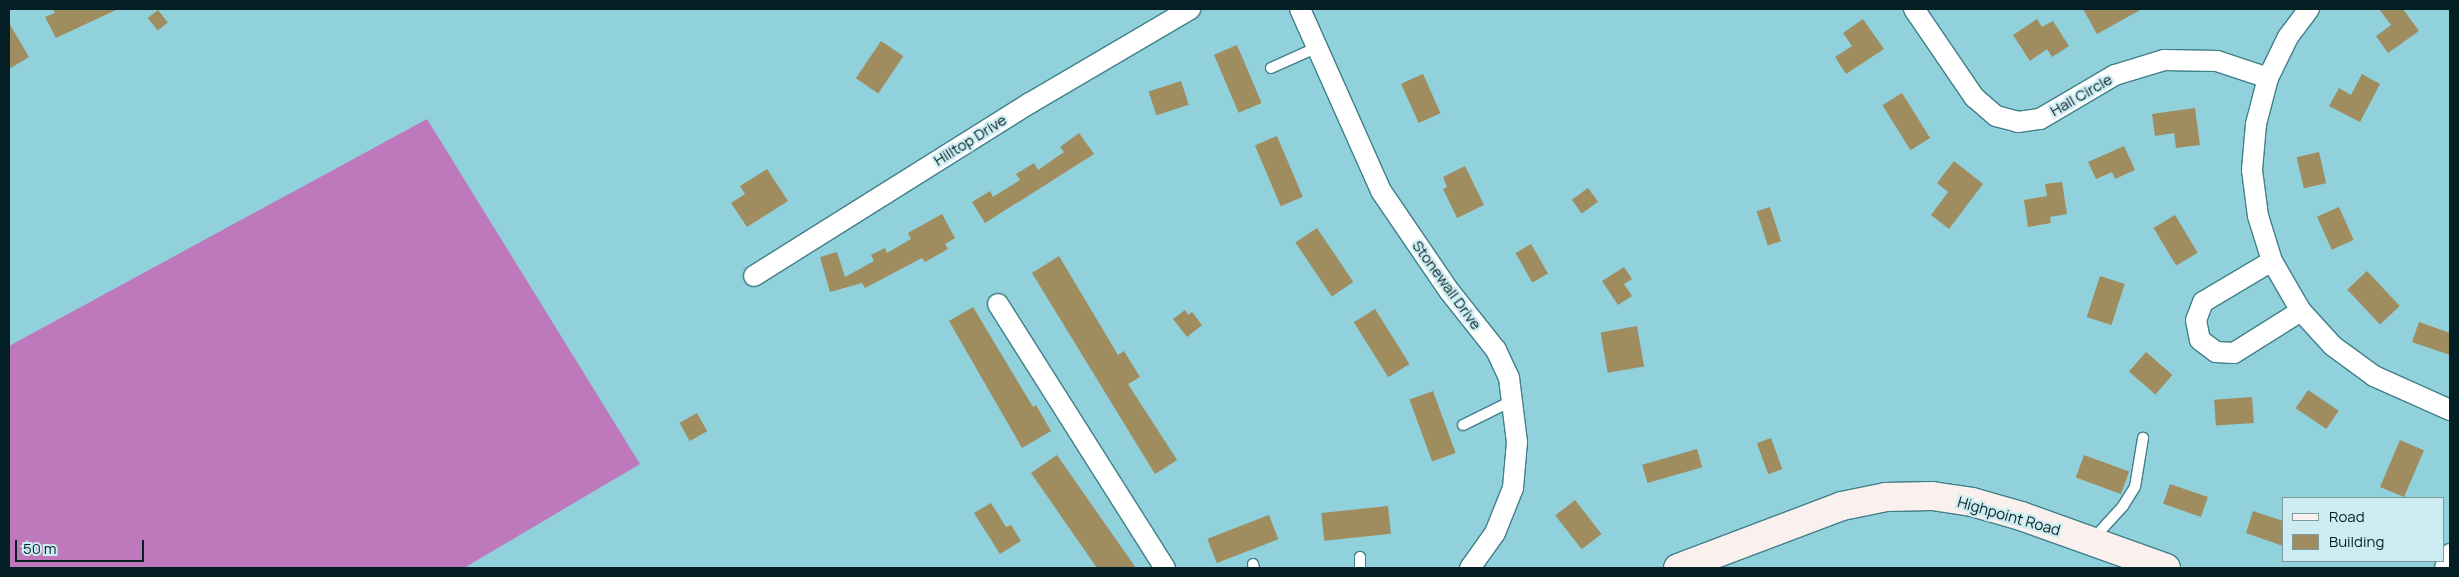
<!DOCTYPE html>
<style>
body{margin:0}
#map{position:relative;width:2459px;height:577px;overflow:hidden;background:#91d1db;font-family:Manrope,sans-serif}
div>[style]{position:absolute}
.forest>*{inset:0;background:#be79bd}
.building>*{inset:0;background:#9f8c5f;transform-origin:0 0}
.roads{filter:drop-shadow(1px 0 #407f89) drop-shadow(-1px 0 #407f89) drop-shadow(0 1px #407f89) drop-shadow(0 -1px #407f89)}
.lane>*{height:10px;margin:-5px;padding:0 5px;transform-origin:5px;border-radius:5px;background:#fff}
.street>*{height:20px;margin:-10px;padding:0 10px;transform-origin:10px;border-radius:10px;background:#fff}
.secondary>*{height:28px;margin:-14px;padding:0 14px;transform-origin:14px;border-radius:14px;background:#faf1ef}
span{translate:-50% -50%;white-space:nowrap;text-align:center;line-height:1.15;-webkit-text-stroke:4.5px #cdecf1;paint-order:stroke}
.street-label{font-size:15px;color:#041f23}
.frame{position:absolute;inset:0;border:10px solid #041f23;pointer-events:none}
.legend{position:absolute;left:2282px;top:497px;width:162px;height:65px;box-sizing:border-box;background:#cdecf1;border:1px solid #7d9a9f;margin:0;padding:6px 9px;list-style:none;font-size:15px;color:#041f23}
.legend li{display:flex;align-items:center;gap:10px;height:25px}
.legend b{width:25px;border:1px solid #7d9a9f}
.scale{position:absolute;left:15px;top:540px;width:129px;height:22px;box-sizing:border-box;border:2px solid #041f23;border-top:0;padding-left:6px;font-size:15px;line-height:18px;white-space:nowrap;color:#041f23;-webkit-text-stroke:4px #cdecf1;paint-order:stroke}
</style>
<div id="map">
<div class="forest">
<div style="clip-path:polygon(427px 119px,640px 464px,464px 568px,9px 568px,9px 346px)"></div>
</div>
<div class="building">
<div style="clip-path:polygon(53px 9px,118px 9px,56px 38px,45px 17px,55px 13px)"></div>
<div style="clip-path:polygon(2083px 9px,2142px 9px,2097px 34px)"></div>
<div style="clip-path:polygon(2379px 9px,2403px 9px,2419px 31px,2388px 53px,2376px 36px,2391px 25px)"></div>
<div style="left:158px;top:10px;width:16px;height:13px;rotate:52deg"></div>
<div style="clip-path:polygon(1863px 19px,1884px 49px,1846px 74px,1835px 57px,1852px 46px,1843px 33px)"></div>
<div style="clip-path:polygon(2037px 19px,2042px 27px,2053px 21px,2069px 46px,2052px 57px,2047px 49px,2030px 61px,2013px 35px)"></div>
<div style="clip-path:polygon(9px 23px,29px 57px,9px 69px)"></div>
<div style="left:881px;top:41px;width:27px;height:45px;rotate:34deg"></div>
<div style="left:1237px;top:45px;width:63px;height:25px;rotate:67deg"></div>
<div style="left:1423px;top:74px;width:43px;height:24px;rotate:66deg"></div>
<div style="clip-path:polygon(2362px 74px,2380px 84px,2360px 122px,2329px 106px,2339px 88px,2351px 95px)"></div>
<div style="left:1181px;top:81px;width:25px;height:34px;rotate:72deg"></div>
<div style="left:1902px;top:93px;width:53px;height:23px;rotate:58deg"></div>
<div style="clip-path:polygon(2195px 108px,2200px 145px,2176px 148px,2174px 133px,2155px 136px,2152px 114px)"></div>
<div style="clip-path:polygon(1079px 133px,1094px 154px,985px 223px,972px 202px,990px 191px,993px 197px,1020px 180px,1016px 174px,1034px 163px,1038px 170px,1064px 152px,1060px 147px)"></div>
<div style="left:1277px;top:136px;width:66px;height:24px;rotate:67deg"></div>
<div style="clip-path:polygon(2124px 146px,2135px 170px,2115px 179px,2112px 172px,2096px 179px,2088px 162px)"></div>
<div style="left:2319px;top:152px;width:32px;height:23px;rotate:77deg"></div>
<div style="clip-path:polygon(1954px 161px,1983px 184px,1949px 229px,1931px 215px,1948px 192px,1937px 183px)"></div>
<div style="clip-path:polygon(1465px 166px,1484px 205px,1457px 218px,1443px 189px,1447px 187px,1443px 177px)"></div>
<div style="clip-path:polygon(767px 169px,788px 201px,747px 227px,731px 203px,745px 194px,740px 186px)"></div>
<div style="clip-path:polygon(2062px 182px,2067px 214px,2050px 217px,2051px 223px,2028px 227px,2024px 200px,2047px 196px,2045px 184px)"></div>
<div style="left:1588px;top:188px;width:17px;height:20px;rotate:54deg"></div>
<div style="left:1770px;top:207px;width:36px;height:14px;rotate:72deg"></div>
<div style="left:2339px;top:207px;width:36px;height:24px;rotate:66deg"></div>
<div style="clip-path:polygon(942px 214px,955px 238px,945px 244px,948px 249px,925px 262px,922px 258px,865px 288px,862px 283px,830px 292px,820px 257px,837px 252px,845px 277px,874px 261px,871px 255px,885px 248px,887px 253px,911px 239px,908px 233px)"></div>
<div style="left:2175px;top:215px;width:44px;height:25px;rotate:59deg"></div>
<div style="left:1317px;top:228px;width:65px;height:26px;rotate:56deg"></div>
<div style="left:1531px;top:244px;width:34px;height:18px;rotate:60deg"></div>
<div style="clip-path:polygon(1059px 256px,1118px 355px,1124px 351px,1140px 377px,1128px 384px,1177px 460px,1155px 474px,1032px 273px)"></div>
<div style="clip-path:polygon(1624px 267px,1632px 279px,1624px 284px,1632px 296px,1618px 305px,1602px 281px)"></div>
<div style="left:2367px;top:271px;width:48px;height:27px;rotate:47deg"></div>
<div style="left:2100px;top:276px;width:26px;height:43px;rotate:18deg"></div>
<div style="clip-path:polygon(973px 307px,1033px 407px,1036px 405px,1051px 431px,1022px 448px,949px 321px)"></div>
<div style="left:1375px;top:309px;width:65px;height:25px;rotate:58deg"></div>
<div style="clip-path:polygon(1185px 310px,1188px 315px,1192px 312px,1202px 325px,1187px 337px,1173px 319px)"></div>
<div style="clip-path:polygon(2419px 322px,2450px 333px,2450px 355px,2412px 342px)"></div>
<div style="left:1637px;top:326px;width:41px;height:37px;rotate:80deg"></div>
<div style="left:2146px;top:352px;width:35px;height:26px;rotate:41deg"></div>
<div style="left:2308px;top:390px;width:37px;height:22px;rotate:34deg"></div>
<div style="left:1433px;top:391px;width:66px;height:25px;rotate:70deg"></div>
<div style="left:2252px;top:397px;width:26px;height:38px;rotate:86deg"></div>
<div style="left:697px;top:413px;width:21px;height:20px;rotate:61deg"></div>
<div style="left:1771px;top:438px;width:33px;height:15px;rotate:70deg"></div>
<div style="left:2400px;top:440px;width:26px;height:51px;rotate:23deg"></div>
<div style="left:1697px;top:449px;width:19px;height:57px;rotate:74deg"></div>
<div style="clip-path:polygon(1057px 455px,1136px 568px,1097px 568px,1031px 473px)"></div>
<div style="left:2084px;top:455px;width:48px;height:24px;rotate:20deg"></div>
<div style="left:2170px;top:484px;width:40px;height:21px;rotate:19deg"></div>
<div style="left:1575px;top:500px;width:43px;height:25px;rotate:52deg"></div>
<div style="clip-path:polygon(991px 503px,1006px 527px,1011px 525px,1021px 541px,1000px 554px,974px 513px)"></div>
<div style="left:1388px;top:506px;width:28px;height:67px;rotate:84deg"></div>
<div style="clip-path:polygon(2253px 511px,2283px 521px,2283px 546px,2246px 533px)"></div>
<div style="left:1269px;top:515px;width:26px;height:66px;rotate:69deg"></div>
</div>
<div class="roads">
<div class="lane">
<div style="left:1271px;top:68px;width:51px;rotate:-24.1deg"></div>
<div style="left:1463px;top:425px;width:55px;rotate:-26.1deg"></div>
<div style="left:2092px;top:540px;width:46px;rotate:-47.6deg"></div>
<div style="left:2123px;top:506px;width:22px;rotate:-58deg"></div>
<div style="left:2135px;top:487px;width:50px;rotate:-80.7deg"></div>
<div style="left:1360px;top:557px;width:11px;rotate:90deg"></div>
<div style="left:1253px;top:564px;width:4px;rotate:76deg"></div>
</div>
<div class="street">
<div style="left:1300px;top:9px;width:199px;rotate:66deg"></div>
<div style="left:1381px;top:191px;width:122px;rotate:55.7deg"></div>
<div style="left:1450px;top:292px;width:74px;rotate:51.6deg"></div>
<div style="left:1496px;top:350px;width:31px;rotate:65deg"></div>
<div style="left:1509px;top:378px;width:64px;rotate:82.9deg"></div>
<div style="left:1517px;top:442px;width:46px;rotate:95deg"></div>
<div style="left:1513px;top:488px;width:48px;rotate:111.8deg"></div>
<div style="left:1495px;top:533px;width:43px;rotate:125.5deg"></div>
<div style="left:1914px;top:9px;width:107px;rotate:55.7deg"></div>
<div style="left:1974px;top:97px;width:29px;rotate:41deg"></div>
<div style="left:1996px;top:116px;width:23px;rotate:15deg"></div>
<div style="left:2018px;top:122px;width:22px;rotate:-8deg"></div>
<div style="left:2040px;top:119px;width:87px;rotate:-30.4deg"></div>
<div style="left:2115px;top:75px;width:51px;rotate:-17deg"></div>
<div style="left:2164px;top:60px;width:53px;rotate:1.1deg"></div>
<div style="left:2217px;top:61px;width:54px;rotate:18.4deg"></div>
<div style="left:2309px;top:9px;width:35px;rotate:127deg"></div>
<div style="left:2288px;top:37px;width:46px;rotate:116deg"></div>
<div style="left:2268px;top:78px;width:48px;rotate:104.6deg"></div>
<div style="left:2256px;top:124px;width:46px;rotate:95deg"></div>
<div style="left:2252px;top:170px;width:46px;rotate:82.6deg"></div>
<div style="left:2258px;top:216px;width:47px;rotate:72.7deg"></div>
<div style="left:2272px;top:261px;width:58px;rotate:59.9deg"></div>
<div style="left:2301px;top:311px;width:47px;rotate:47.6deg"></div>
<div style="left:2333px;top:346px;width:51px;rotate:36.2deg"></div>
<div style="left:2374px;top:376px;width:83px;rotate:24.1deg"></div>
<div style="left:2272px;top:261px;width:80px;rotate:149.3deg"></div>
<div style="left:2203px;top:302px;width:19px;rotate:111deg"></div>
<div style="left:2196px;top:320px;width:20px;rotate:79deg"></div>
<div style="left:2200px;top:340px;width:20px;rotate:37deg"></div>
<div style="left:2216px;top:352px;width:18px;rotate:3deg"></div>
<div style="left:2234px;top:353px;width:79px;rotate:-32.1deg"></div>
<div style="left:754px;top:276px;width:326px;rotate:-32.1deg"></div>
<div style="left:1030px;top:103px;width:186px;rotate:-30.4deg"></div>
<div style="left:998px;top:304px;width:312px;rotate:57.7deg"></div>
<div style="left:2445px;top:568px;width:15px;rotate:-70deg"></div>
</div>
<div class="secondary">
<div style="left:1678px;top:568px;width:175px;rotate:-20.7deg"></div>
<div style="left:1842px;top:506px;width:45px;rotate:-11.6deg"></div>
<div style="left:1886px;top:497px;width:46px;rotate:-1.2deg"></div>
<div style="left:1932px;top:496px;width:40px;rotate:8.5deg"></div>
<div style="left:1972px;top:502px;width:51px;rotate:15.9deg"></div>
<div style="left:2021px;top:516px;width:154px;rotate:19.7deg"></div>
</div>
</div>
<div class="street-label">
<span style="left:2081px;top:95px;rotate:-30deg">Hall Circle</span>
<span style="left:970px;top:140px;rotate:-32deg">Hilltop Drive</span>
<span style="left:1447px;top:285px;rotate:54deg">Stonewall Drive</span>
<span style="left:2009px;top:516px;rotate:16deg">Highpoint Road</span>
</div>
<div class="frame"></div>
<ul class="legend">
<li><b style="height:6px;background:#faf1ef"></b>Road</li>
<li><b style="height:14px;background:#9f8c5f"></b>Building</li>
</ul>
<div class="scale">50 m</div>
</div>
